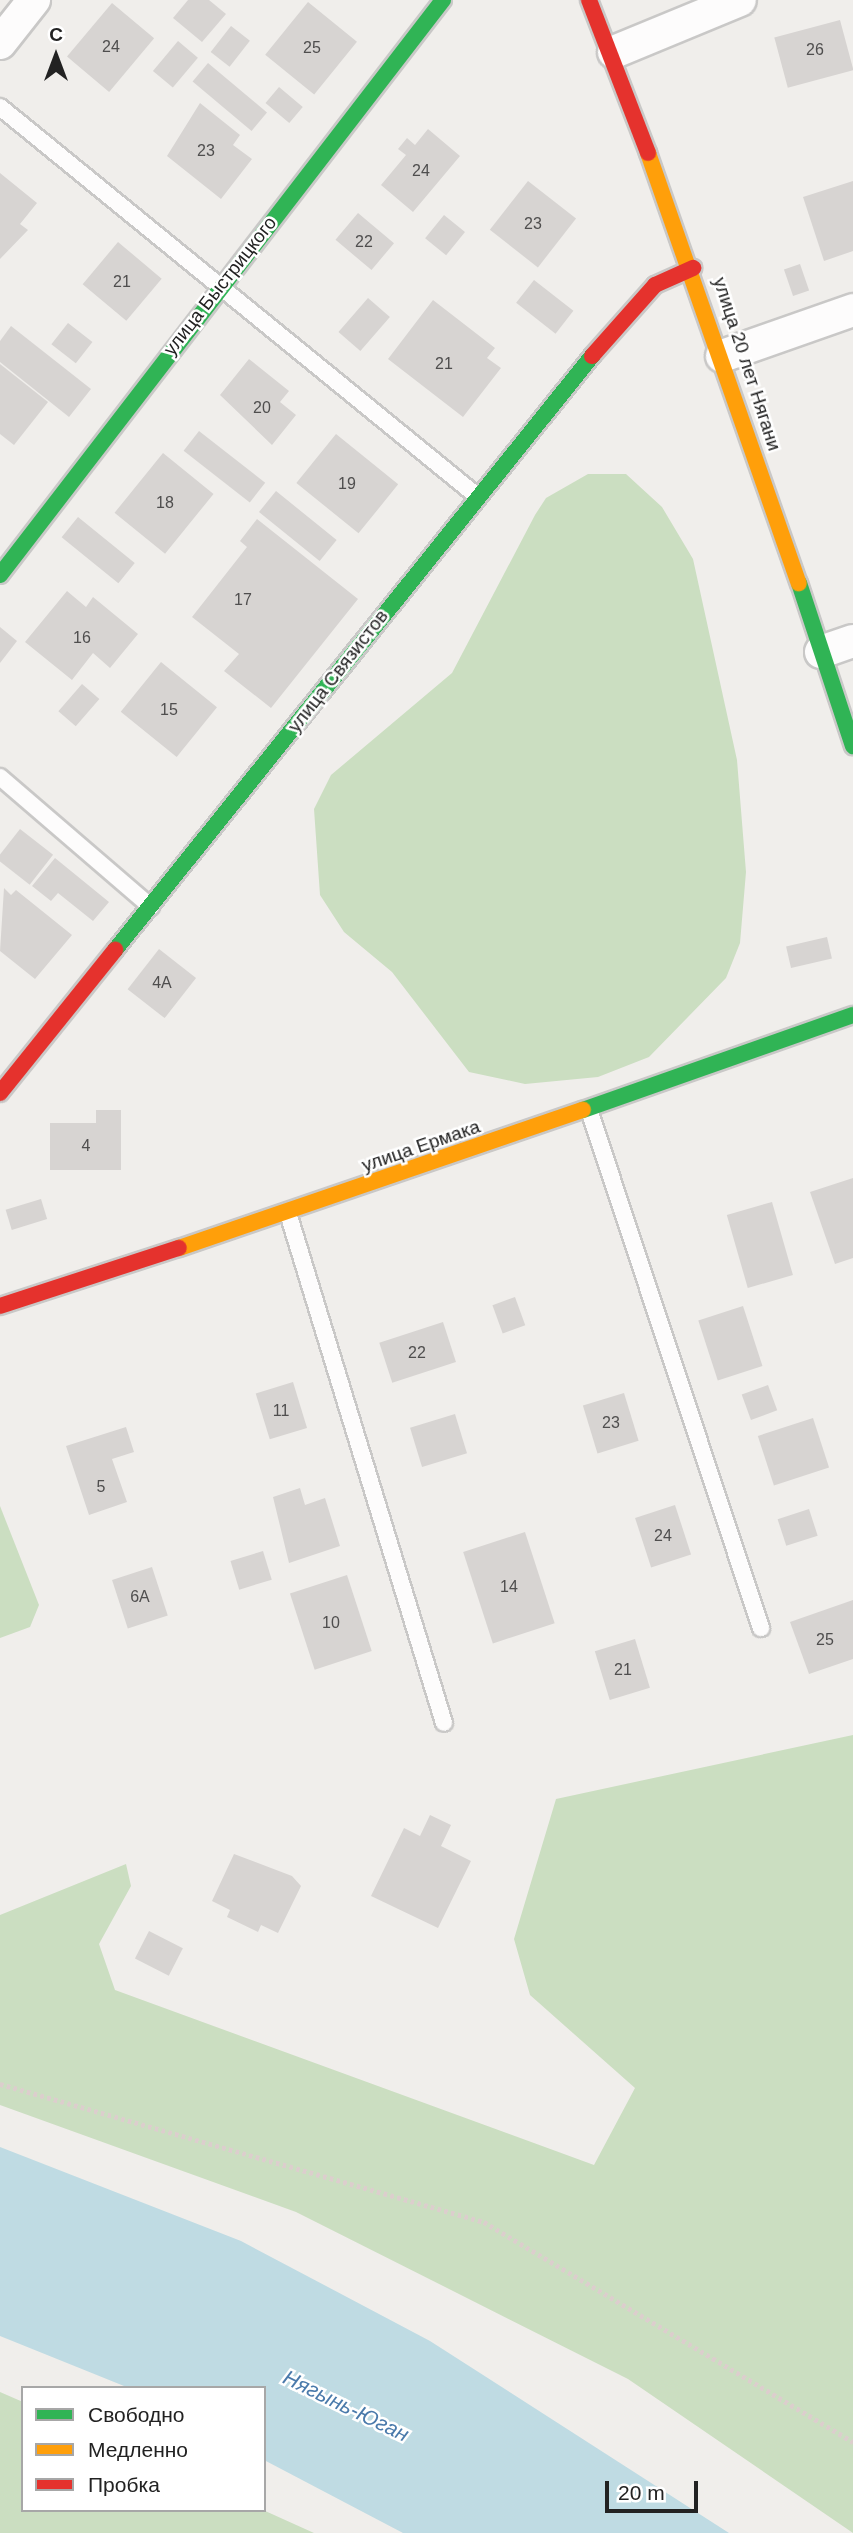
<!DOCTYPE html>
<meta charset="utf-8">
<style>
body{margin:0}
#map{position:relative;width:853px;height:2533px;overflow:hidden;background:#f0eeeb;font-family:Arial,sans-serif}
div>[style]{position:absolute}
.forest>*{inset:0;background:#cbdec1}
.water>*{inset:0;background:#bfdbe3}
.building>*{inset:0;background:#d7d4d2;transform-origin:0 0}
.path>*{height:4.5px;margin-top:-2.25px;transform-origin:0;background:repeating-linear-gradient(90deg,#dccecd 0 3.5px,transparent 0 7px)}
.roads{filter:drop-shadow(2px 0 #c9c8c7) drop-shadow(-2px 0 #c9c8c7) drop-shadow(0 2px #c9c8c7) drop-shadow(0 -2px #c9c8c7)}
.lane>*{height:16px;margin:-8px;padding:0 8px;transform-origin:8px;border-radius:8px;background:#fdfcfc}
.street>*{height:32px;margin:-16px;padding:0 16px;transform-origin:16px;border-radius:16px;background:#fdfcfc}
.fast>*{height:16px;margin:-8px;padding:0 8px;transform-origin:8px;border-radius:8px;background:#30b455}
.slow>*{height:16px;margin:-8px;padding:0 8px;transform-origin:8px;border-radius:8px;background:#ff9f0a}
.jam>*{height:16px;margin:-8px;padding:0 8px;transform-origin:8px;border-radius:8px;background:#e5322d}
span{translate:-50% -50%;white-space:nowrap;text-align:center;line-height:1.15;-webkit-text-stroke:5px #fff;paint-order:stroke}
.number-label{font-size:16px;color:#4f4e4e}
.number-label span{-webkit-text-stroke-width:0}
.street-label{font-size:19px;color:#222}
.water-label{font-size:21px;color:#4a7aab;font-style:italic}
.legend{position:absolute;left:21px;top:2386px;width:245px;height:126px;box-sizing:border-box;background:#fff;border:2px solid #a7a7a7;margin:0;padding:9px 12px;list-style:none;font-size:21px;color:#222}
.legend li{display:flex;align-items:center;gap:14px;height:35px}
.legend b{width:35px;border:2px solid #a7a7a7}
.north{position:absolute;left:21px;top:21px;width:70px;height:70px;-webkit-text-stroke:5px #fff;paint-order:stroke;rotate:0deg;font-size:19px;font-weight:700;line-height:28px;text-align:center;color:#222}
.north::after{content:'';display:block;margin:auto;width:24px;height:32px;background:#222;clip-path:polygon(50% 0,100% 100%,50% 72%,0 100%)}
.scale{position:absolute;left:605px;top:2481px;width:93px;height:32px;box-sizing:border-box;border:4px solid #222;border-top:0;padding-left:9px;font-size:21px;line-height:24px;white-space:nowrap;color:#222;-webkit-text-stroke:5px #fff;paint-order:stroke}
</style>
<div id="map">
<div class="forest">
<div style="clip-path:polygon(588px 474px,626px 474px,662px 507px,693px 559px,737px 760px,746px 872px,740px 943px,726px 978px,649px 1057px,598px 1077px,525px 1084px,469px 1072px,392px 972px,344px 932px,320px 895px,314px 809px,331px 775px,452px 673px,535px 515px,546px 498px)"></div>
<div style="clip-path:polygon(0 1506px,39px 1605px,30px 1627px,0 1638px)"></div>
<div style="clip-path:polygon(853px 1735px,853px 2533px,628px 2379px,296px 2212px,0 2105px,0 1915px,126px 1864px,131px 1886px,99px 1944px,115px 1990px,594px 2165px,635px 2088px,530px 1995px,514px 1939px,556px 1799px)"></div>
<div style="clip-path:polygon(0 2392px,23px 2402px,23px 2510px,263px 2510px,314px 2533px,0 2533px)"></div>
</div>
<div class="water">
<div style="clip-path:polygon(0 2147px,241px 2241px,430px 2341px,729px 2533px,403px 2533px,264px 2460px,264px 2388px,129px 2388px,0 2336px)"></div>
</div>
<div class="building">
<div style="clip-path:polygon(188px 0,209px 0,226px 14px,202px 42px,173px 18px)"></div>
<div style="left:308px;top:2px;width:63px;height:68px;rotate:39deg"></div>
<div style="left:112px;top:3px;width:55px;height:70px;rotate:40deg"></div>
<div style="left:840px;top:20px;width:52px;height:68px;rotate:75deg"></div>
<div style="left:231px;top:26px;width:24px;height:33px;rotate:38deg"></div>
<div style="left:178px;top:41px;width:26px;height:39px;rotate:40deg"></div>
<div style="left:208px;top:63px;width:77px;height:24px;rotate:40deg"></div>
<div style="left:279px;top:87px;width:31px;height:21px;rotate:40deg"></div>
<div style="clip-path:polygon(200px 103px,240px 135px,233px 145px,252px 159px,221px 199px,167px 156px)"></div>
<div style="clip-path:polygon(428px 129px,460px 156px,413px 212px,381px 185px,406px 155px,398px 149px,407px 138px,415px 145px)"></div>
<div style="clip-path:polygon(0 173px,37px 203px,20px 224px,28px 230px,0 259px)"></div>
<div style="left:528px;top:181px;width:61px;height:62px;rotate:38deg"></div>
<div style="clip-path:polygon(853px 181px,853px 251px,824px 261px,803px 197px)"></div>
<div style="left:358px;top:213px;width:47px;height:35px;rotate:40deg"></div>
<div style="left:444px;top:215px;width:27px;height:30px;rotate:39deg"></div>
<div style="left:118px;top:242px;width:57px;height:55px;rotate:40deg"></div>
<div style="left:800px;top:264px;width:28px;height:17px;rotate:71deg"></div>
<div style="left:534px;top:280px;width:50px;height:29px;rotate:38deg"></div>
<div style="left:368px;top:298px;width:29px;height:45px;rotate:41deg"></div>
<div style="clip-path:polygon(433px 300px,495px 348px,487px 358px,501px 368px,463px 417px,388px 359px)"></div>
<div style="left:68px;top:323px;width:31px;height:27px;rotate:38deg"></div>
<div style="clip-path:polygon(11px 326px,91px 389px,69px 417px,0 362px,0 341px)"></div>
<div style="clip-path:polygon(249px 359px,289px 391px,280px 402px,296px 415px,272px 445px,220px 395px)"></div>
<div style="clip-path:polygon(0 364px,48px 402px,14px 445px,0 434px)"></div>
<div style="left:199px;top:431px;width:84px;height:25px;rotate:38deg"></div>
<div style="left:336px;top:434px;width:80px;height:63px;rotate:39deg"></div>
<div style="left:163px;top:453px;width:65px;height:77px;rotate:39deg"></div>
<div style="left:276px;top:491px;width:78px;height:27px;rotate:39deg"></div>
<div style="left:78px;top:517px;width:73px;height:26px;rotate:39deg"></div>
<div style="clip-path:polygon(257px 519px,358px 599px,271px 708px,224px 671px,239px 654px,192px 617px,247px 547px,240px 541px)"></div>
<div style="clip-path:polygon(67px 591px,86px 607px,93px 597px,138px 634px,110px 668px,93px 653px,72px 680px,25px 642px)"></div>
<div style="clip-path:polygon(0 627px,17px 641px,0 663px)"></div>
<div style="left:161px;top:662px;width:72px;height:64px;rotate:39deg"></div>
<div style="left:82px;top:684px;width:23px;height:36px;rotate:41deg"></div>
<div style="left:20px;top:829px;width:42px;height:38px;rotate:38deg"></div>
<div style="clip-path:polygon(55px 858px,109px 902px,93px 921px,58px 893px,51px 901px,32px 886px)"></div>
<div style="clip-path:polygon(4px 888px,11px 895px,16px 890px,72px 935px,35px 979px,0 951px)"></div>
<div style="left:827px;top:937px;width:22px;height:42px;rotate:77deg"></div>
<div style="left:159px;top:949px;width:47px;height:51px;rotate:38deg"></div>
<div style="clip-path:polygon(96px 1110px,121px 1110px,121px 1170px,50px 1170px,50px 1123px,96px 1123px)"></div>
<div style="clip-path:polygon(853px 1178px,853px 1258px,835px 1264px,810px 1192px)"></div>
<div style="left:41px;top:1199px;width:21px;height:37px;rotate:73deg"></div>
<div style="left:772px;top:1202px;width:76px;height:47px;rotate:74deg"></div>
<div style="left:515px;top:1297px;width:30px;height:24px;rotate:70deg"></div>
<div style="left:743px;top:1306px;width:63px;height:47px;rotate:72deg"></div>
<div style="left:443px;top:1322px;width:42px;height:67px;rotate:72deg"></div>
<div style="left:293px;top:1382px;width:48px;height:39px;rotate:73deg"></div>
<div style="left:768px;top:1385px;width:27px;height:28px;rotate:70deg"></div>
<div style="left:624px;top:1393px;width:50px;height:43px;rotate:73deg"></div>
<div style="left:455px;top:1414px;width:41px;height:47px;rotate:73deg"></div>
<div style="left:813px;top:1418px;width:52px;height:58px;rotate:72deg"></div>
<div style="clip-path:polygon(126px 1427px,134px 1452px,112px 1459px,127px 1502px,89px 1515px,66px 1446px)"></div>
<div style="clip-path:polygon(300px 1488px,305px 1505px,325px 1498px,340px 1546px,289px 1563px,273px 1497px)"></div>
<div style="left:675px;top:1505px;width:52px;height:42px;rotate:72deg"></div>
<div style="left:809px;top:1509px;width:28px;height:33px;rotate:72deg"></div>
<div style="left:525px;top:1532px;width:96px;height:65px;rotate:72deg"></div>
<div style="left:263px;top:1551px;width:30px;height:34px;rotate:73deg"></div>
<div style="left:152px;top:1567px;width:51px;height:42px;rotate:72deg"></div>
<div style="left:347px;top:1575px;width:80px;height:60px;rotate:72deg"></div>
<div style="clip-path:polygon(853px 1600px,853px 1659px,809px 1674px,790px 1622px)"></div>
<div style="left:635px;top:1639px;width:51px;height:42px;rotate:73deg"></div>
<div style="clip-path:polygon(430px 1815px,451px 1825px,441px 1846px,471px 1861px,438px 1928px,371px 1896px,404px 1828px,420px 1836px)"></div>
<div style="clip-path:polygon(234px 1854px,292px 1876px,301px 1886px,278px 1933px,261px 1925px,258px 1932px,227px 1917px,230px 1910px,212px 1901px)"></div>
<div style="left:149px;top:1931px;width:38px;height:31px;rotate:27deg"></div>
</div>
<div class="path">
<div style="left:0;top:2084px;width:503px;rotate:15.91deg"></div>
<div style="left:484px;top:2222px;width:430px;rotate:30.8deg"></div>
</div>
<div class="roads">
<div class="lane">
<div style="left:0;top:107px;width:616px;rotate:39.2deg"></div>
<div style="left:0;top:777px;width:199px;rotate:40.7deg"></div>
<div style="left:589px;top:1110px;width:546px;rotate:71.63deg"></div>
<div style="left:288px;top:1213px;width:533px;rotate:72.99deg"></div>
</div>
<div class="street">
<div style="left:0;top:43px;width:55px;rotate:-51.7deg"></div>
<div style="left:614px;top:52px;width:136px;rotate:-22.4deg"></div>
<div style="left:722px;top:356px;width:139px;rotate:-19.3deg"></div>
<div style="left:821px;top:652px;width:34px;rotate:-19deg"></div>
</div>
<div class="fast">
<div style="left:0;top:575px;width:726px;rotate:-52.39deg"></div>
<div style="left:799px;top:583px;width:172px;rotate:71.7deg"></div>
<div style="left:115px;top:950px;width:762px;rotate:-51.23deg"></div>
<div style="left:583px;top:1110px;width:286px;rotate:-19.4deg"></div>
</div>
<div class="slow">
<div style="left:648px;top:153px;width:456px;rotate:70.7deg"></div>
<div style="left:179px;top:1248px;width:427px;rotate:-18.9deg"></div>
</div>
<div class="jam">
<div style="left:589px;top:0;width:164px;rotate:68.9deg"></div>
<div style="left:592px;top:356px;width:95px;rotate:-48.4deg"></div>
<div style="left:655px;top:285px;width:42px;rotate:-24.1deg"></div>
<div style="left:0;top:1093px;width:184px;rotate:-51.2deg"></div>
<div style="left:0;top:1306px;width:188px;rotate:-18deg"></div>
</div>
</div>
<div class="number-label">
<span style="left:111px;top:47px">24</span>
<span style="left:312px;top:48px">25</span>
<span style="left:815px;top:50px">26</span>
<span style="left:206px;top:151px">23</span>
<span style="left:421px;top:171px">24</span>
<span style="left:533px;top:224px">23</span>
<span style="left:364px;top:242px">22</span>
<span style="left:122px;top:282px">21</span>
<span style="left:444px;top:364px">21</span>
<span style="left:262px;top:408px">20</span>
<span style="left:347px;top:484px">19</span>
<span style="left:165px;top:503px">18</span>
<span style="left:243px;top:600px">17</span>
<span style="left:82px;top:638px">16</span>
<span style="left:169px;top:710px">15</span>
<span style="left:162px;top:983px">4А</span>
<span style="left:86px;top:1146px">4</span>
<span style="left:417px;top:1353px">22</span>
<span style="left:281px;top:1411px">11</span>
<span style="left:611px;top:1423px">23</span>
<span style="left:101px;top:1487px">5</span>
<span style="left:663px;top:1536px">24</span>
<span style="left:509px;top:1587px">14</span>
<span style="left:140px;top:1597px">6А</span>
<span style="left:331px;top:1623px">10</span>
<span style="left:825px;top:1640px">25</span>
<span style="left:623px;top:1670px">21</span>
</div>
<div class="street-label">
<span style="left:220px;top:286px;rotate:-52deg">улица Быстрицкого</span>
<span style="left:747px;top:364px;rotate:72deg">улица 20 лет Нягани</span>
<span style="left:338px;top:671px;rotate:-52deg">улица Связистов</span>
<span style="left:421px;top:1146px;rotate:-19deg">улица Ермака</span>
</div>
<div class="water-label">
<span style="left:346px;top:2406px;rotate:26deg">Нягынь-Юган</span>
</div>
<ul class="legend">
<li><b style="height:9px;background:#30b455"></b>Свободно</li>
<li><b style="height:9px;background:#ff9f0a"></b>Медленно</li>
<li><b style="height:9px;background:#e5322d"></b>Пробка</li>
</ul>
<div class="north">С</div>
<div class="scale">20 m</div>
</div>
